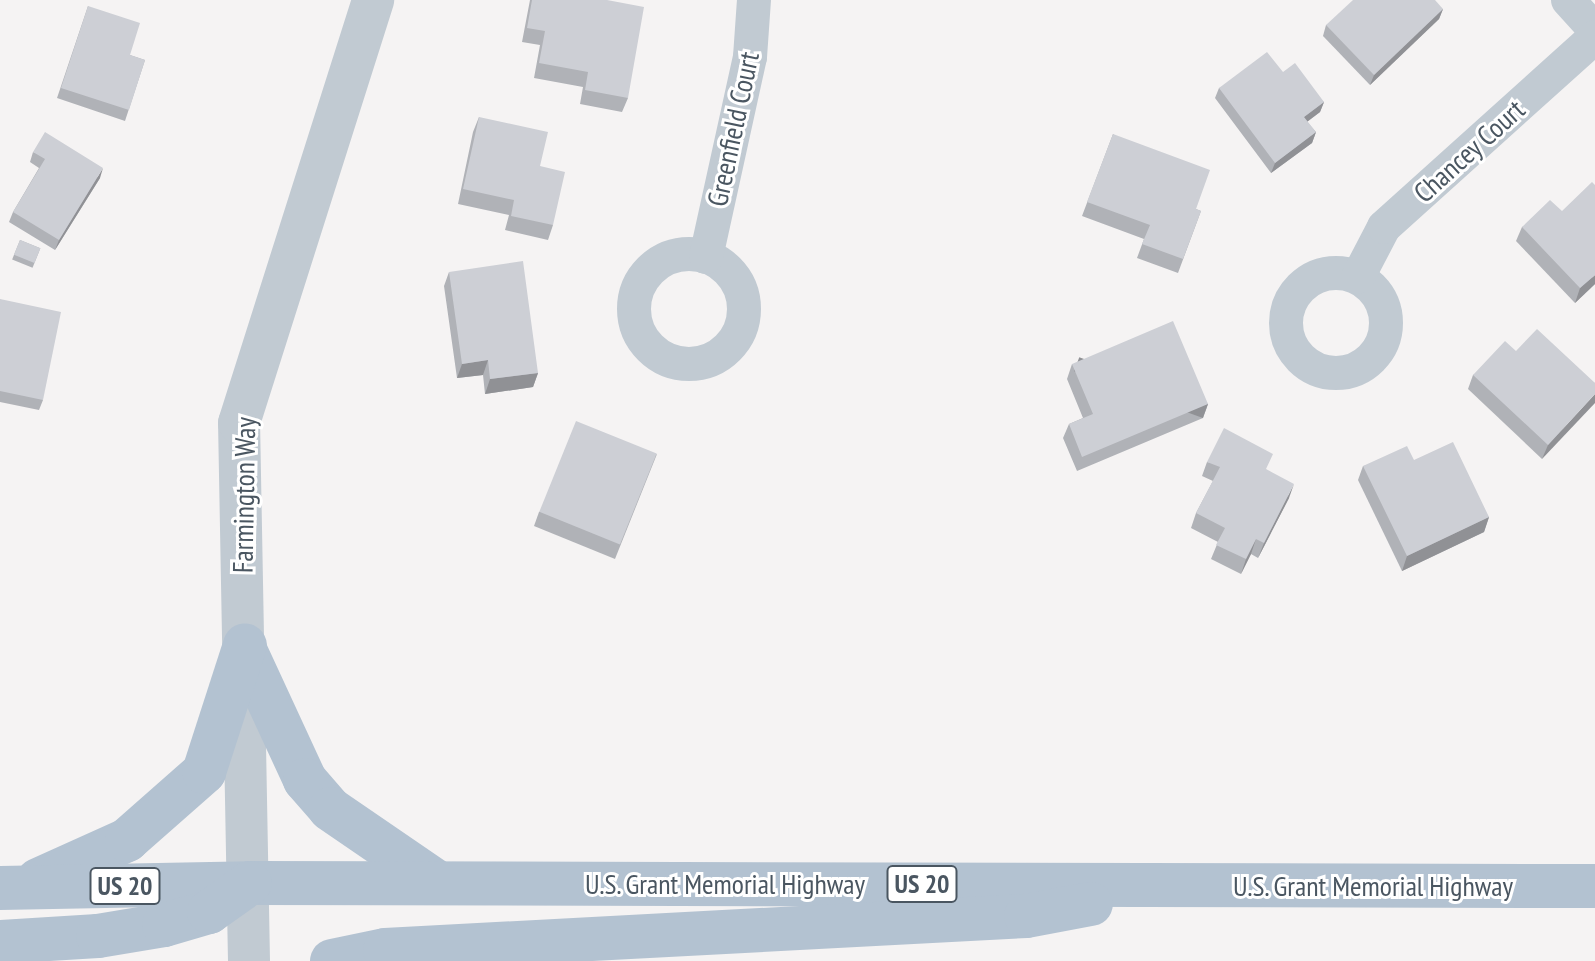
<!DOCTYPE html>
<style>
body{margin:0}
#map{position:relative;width:1595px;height:961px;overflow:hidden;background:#f5f3f3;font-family:"PT Sans Narrow",sans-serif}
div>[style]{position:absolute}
.minor>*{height:34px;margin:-17px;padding:0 17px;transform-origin:17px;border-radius:17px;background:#c1cad2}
.minor>.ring{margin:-17px;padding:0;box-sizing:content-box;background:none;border:34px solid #c1cad2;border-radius:50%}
.tertiary>*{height:42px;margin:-21px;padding:0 21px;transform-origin:21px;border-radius:21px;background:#c1cad2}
.primary>*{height:44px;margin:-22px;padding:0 22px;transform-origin:22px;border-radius:22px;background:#b3c2d1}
.wall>*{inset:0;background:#b0b2b7;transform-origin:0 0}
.shaded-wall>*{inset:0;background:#909195;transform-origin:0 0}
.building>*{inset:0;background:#cdcfd5;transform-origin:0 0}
span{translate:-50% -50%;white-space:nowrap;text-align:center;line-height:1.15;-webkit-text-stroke:6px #fff;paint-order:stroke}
.shield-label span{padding:2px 6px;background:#fff;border:2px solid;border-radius:6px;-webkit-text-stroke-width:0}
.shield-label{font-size:26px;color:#4a5661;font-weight:700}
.street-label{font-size:28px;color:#4a5661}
</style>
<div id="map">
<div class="minor">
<div style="left:1568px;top:0;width:40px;rotate:48deg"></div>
<div class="ring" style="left:634px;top:254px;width:76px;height:76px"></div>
<div style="left:706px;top:257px;width:205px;rotate:-77.6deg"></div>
<div style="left:750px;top:57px;width:57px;rotate:-86deg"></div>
<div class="ring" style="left:1286px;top:273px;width:66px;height:66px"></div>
<div style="left:1358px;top:277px;width:56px;rotate:-62.5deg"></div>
<div style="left:1384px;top:227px;width:284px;rotate:-42deg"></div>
</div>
<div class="tertiary">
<div style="left:249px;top:961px;width:538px;rotate:-91.06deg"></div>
<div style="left:239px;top:423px;width:444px;rotate:-72.4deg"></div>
</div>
<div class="primary">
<div style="left:245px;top:650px;width:143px;rotate:65.2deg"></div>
<div style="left:305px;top:780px;width:38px;rotate:49deg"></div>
<div style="left:330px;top:809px;width:131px;rotate:34.4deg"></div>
<div style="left:38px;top:880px;width:98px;rotate:-24.2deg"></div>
<div style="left:127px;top:840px;width:103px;rotate:-41.4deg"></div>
<div style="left:204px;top:772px;width:133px;rotate:-72.1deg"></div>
<div style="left:0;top:888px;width:250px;rotate:-1.1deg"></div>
<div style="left:250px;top:883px;width:1345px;rotate:0.13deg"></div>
<div style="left:0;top:942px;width:98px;rotate:-3.5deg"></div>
<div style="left:98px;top:936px;width:67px;rotate:-9.5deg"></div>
<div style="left:164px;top:925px;width:47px;rotate:-16.1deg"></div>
<div style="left:209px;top:912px;width:50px;rotate:-35.3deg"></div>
<div style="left:332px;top:961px;width:54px;rotate:-11.7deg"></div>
<div style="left:385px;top:950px;width:642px;rotate:-3.04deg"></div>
<div style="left:1026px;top:916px;width:66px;rotate:-10.5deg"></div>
</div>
<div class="wall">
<div style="clip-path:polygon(530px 0,607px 0,628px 98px,622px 112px,580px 104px,583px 87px,534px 78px,540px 45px,522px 42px)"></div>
<div style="clip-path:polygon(88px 6px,130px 55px,145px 60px,125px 121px,57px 98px)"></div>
<div style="clip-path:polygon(1443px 9px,1439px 19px,1370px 85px,1323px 36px,1326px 25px)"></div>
<div style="clip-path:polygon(1283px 72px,1324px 102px,1320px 112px,1307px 122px,1316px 132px,1312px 143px,1271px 173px,1215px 98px,1219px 88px)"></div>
<div style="clip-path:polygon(479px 117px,540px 166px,553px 225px,548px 240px,505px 230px,509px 215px,458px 204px,473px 132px)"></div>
<div style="clip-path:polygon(1113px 134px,1196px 209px,1201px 211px,1178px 273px,1137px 258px,1144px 239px,1082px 216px)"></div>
<div style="clip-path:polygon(33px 152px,100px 178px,55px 250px,9px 222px,13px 212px,39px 168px,30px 162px)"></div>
<div style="clip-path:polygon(1562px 211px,1595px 284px,1575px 303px,1516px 241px,1522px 227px)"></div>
<div style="left:20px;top:240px;width:22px;height:21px;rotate:22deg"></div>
<div style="clip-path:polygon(449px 272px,538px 373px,533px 387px,485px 394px,483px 375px,457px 378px,444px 286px)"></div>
<div style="clip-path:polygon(0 299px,43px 400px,39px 410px,0 402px)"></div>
<div style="clip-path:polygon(1516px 351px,1595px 383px,1542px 459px,1468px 389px,1473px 375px)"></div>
<div style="clip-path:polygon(1072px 364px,1208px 404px,1203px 418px,1077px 471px,1063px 438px,1069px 424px,1083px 418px,1067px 379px)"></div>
<div style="clip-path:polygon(657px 454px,615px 559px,534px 526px,539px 512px)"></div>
<div style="clip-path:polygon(1414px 460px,1489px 517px,1484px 532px,1402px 571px,1358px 480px,1363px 466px)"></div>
<div style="clip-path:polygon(1207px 462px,1267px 470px,1289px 498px,1258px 558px,1251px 554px,1241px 574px,1211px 559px,1218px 542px,1191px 528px,1196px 513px,1213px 481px,1202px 476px)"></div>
</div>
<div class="shaded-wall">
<div style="clip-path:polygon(1443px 9px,1439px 19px,1370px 85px,1374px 75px)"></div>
<div style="clip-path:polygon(1324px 102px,1320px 112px,1300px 127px,1304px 117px)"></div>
<div style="clip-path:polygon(1316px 132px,1312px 143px,1271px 173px,1275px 163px)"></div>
<div style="clip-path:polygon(103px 168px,100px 178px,55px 250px,59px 240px)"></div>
<div style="clip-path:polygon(1595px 275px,1595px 284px,1575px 303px,1580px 288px)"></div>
<div style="clip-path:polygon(488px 360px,483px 375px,457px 378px,462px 364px)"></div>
<div style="clip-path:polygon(538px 373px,533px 387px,485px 394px,490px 379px)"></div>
<div style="clip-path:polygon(1595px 394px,1595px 403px,1542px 459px,1548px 445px)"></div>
<div style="left:1208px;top:404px;width:15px;height:137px;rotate:110deg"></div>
<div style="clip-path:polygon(1294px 484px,1289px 498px,1258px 558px,1264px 543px)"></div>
<div style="clip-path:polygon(1489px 517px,1484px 532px,1402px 571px,1407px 556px)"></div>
<div style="clip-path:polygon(1256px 539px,1251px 554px,1241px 574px,1246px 559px)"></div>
</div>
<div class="building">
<div style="clip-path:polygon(532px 0,607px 0,644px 7px,628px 98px,585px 90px,588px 72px,539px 63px,545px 31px,527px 28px)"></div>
<div style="clip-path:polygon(1353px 0,1435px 0,1443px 9px,1374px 75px,1326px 25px)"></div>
<div style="clip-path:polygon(88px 6px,140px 23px,130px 55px,145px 60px,129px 110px,61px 88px)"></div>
<div style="clip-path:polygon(1267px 52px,1283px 72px,1295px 63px,1324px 102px,1304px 117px,1316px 132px,1275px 163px,1219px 88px)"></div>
<div style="clip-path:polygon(479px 117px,548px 132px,540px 166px,565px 172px,553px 225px,511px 216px,514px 200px,463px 189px)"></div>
<div style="clip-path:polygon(45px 132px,103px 168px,59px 240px,13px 212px,45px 159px,33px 152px)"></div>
<div style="clip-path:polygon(1113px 134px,1210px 170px,1196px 209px,1201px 211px,1183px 259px,1142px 244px,1150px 225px,1087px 202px)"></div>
<div style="clip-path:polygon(1592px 182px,1595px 185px,1595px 275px,1580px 288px,1522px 227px,1550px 200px,1562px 211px)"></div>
<div style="left:20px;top:240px;width:22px;height:16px;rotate:22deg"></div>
<div style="clip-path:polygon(523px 261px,538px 373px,490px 379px,488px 360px,462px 364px,449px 272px)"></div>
<div style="clip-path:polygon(0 299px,61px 312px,43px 400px,0 391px)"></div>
<div style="clip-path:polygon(1173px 321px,1208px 404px,1082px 457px,1069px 424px,1093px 414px,1072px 364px)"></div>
<div style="clip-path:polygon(1537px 329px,1595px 383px,1595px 394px,1548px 445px,1473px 375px,1505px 341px,1516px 351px)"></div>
<div style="left:576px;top:421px;width:87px;height:98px;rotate:22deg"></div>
<div style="clip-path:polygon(1224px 428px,1273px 454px,1266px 469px,1294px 484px,1264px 543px,1256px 539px,1246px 559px,1216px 545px,1225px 528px,1196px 513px,1220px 467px,1207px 462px)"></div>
<div style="clip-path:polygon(1453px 442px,1489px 517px,1407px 556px,1363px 466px,1407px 446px,1414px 460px)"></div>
</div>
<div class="shield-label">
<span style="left:922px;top:884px">US 20</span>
<span style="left:125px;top:886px">US 20</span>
</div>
<div class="street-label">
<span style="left:733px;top:129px;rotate:-78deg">Greenfield Court</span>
<span style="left:1469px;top:151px;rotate:-42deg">Chancey Court</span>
<span style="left:244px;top:495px;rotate:-89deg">Farmington Way</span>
<span style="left:725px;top:884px">U.S. Grant Memorial Highway</span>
<span style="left:1373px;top:886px">U.S. Grant Memorial Highway</span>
</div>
</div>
